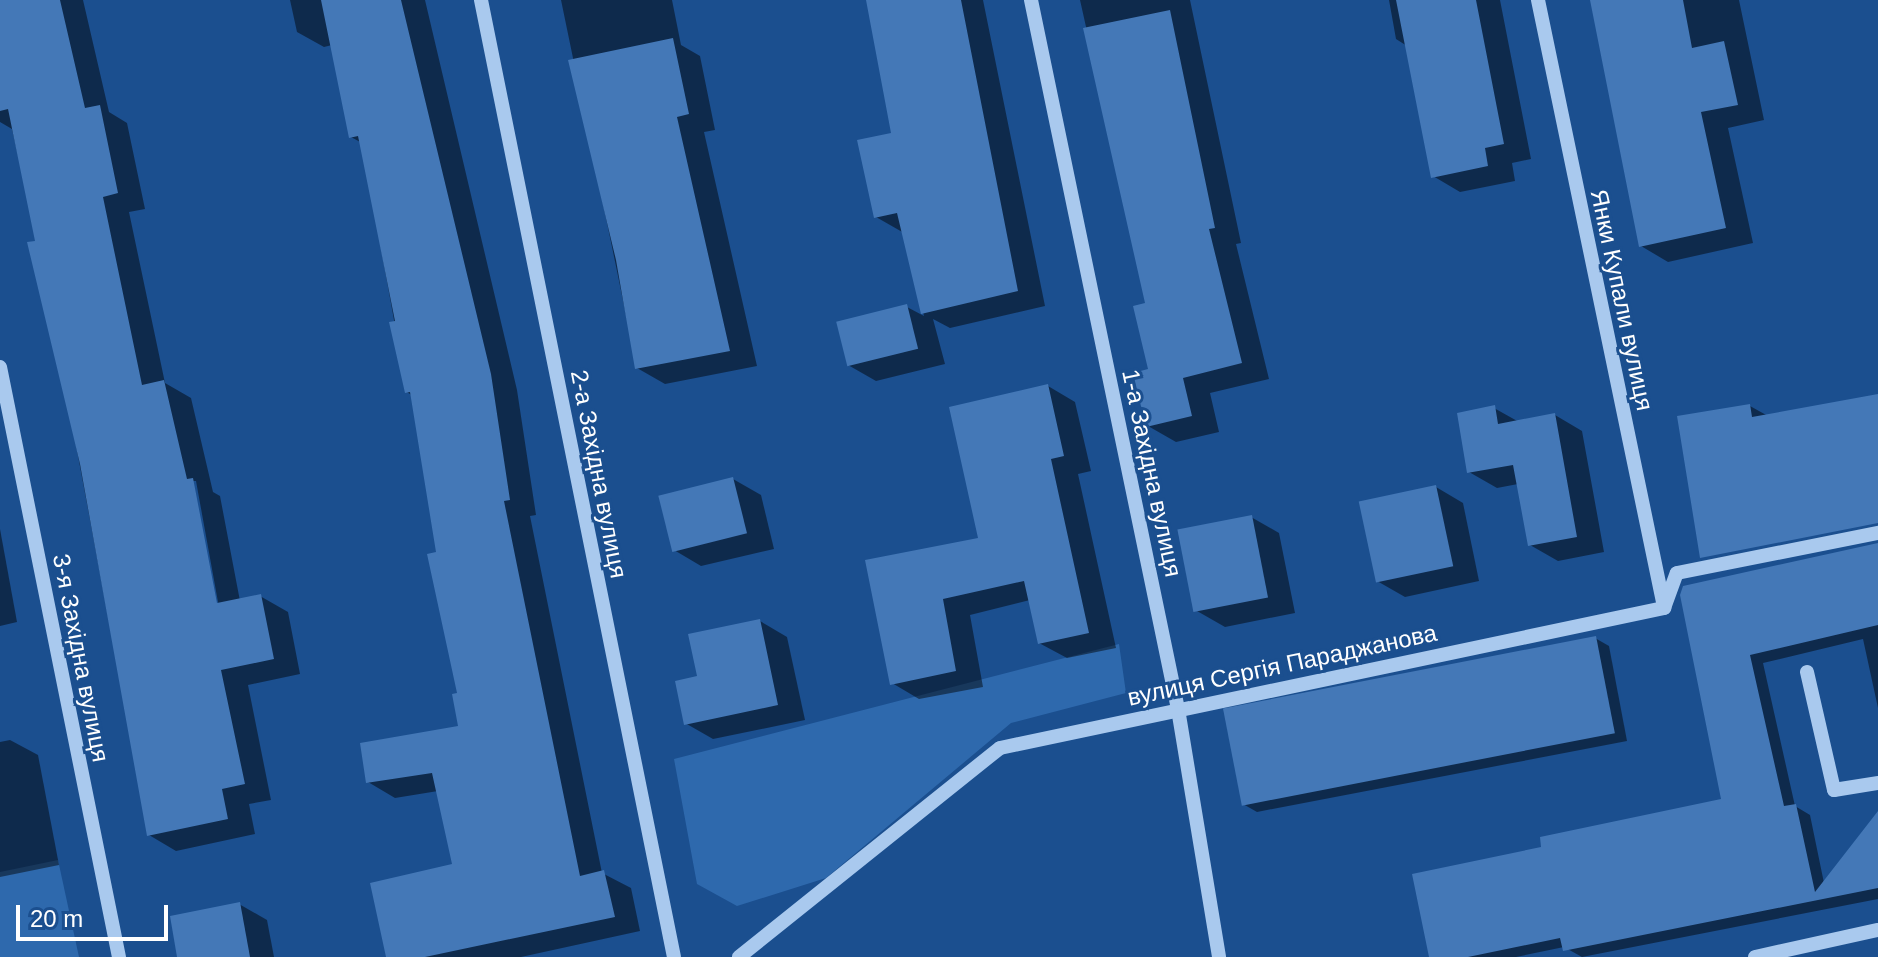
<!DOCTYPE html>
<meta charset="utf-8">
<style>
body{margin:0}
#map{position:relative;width:1878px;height:957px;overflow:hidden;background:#1b4f8f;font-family:Helvetica,sans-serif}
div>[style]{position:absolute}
.green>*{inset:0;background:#2e69ad}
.shadow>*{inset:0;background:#0007}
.building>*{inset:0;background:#4478b7;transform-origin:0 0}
.minor>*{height:14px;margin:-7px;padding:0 7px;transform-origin:7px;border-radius:7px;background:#a9c9ee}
span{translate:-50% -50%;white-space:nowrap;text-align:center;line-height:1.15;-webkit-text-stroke:6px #1b4f8f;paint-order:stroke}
.street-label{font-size:24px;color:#fff}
.scale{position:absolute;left:16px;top:905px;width:152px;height:36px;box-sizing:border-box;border:4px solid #fff;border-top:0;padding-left:10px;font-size:24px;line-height:28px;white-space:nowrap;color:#fff;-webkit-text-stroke:6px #1b4f8f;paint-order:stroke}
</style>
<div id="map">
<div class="green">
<div style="clip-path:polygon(1119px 644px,1126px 693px,1011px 723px,826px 878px,737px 906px,697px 884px,674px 759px)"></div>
<div style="clip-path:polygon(58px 860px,79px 957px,0 957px,0 872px)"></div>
</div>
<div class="shadow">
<div style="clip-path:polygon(evenodd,0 0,83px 0,109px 112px,127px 123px,145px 209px,129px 212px,165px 383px,191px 398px,213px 492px,220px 496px,240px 601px,260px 596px,288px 612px,300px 674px,248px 685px,271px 800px,249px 804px,255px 834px,176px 851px,149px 835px,38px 242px,12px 129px,0 122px,0 0,192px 481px,196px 481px,220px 613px,217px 613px,192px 481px)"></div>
<div style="clip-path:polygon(290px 0,425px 0,517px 390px,536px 515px,530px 516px,602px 873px,631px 888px,640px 931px,521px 957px,388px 957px,454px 866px,438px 791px,395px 798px,368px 782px,461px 727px,460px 694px,413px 396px,407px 392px,362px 143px,351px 137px,332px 45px,324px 47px,297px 32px)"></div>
<div style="clip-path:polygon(561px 0,672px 0,681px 45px,700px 56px,715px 130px,704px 132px,757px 366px,665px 384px,637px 368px)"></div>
<div style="clip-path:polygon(868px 0,983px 0,1045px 306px,950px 328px,933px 319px,945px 364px,876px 381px,848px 365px,907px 307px,924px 316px,904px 233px,876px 217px,893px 134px)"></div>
<div style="clip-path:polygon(1080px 0,1190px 0,1241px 243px,1236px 244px,1269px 379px,1210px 393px,1219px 432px,1176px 442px,1148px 426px,1148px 304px)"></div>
<div style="clip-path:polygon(1389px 0,1500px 0,1531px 159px,1512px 163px,1515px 181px,1460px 192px,1433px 176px,1407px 46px,1396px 39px)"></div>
<div style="clip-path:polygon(1593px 0,1739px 0,1764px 120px,1728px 128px,1753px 243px,1668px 262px,1641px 246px)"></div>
<div style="clip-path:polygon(1048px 386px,1075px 402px,1091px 471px,1078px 474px,1116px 648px,1067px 658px,1039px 643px,1030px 600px,970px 615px,983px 687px,919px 699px,892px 683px,868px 562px,980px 539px)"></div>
<div style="clip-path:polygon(1878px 396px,1878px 498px,1722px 526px,1750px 406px,1768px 416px)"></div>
<div style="clip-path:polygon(1494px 408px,1519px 422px,1555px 415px,1582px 431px,1604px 552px,1558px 561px,1530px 545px,1518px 484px,1497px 488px,1469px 472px)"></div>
<div style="clip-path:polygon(733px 479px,761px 495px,774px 549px,701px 566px,674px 550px)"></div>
<div style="clip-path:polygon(1436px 487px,1463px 503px,1479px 581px,1405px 597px,1377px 581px)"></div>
<div style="clip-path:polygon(1251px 517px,1279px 533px,1295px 613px,1225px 627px,1197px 611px)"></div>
<div style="clip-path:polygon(0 529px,17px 622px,0 626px)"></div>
<div style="clip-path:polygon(1878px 547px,1878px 708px,1863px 639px,1763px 663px,1795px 806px,1810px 815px,1824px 883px,1878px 814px,1878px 899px,1582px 957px,1564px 947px,1516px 957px,1431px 957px,1544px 848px,1723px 801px,1682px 595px)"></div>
<div style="clip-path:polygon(760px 621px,787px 637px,805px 720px,713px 739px,685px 723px,699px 678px)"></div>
<div style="clip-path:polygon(1595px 638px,1609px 646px,1627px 741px,1257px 812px,1243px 804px)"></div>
<div style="clip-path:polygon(10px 740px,38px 755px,59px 865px,0 877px,0 742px)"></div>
<div style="clip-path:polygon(239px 904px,267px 920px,274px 957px,179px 957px)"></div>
</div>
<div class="building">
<div style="clip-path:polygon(0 0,60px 0,85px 108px,100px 105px,118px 193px,103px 197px,142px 385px,164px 380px,187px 479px,193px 478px,217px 603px,261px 594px,274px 659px,221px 670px,245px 784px,222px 789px,228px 819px,147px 836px,80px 464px,27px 242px,35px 241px,8px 109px,0 111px)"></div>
<div style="clip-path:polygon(321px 0,401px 0,491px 374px,510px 500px,504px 501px,580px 876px,604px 870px,615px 917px,425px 957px,386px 957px,370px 883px,452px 864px,432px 773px,366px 783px,360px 743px,458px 726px,452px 694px,457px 693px,427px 554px,436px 552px,410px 392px,405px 393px,389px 322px,395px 321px,358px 136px,349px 138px)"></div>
<div style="clip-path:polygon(866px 0,961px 0,1018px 291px,921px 314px,897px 213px,874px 218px,857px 140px,891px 133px)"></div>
<div style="clip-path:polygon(1396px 0,1476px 0,1504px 144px,1485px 148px,1488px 166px,1431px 178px)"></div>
<div style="clip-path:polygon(1590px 0,1683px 0,1692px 48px,1724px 41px,1738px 105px,1701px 112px,1726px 228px,1639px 247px)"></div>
<div style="clip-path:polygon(1170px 10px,1215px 228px,1209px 229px,1242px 363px,1183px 378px,1192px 416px,1146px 427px,1133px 373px,1148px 369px,1133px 306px,1145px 303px,1083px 28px)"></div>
<div style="clip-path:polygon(673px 38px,689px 114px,677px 117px,730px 351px,635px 369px,616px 260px,568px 60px)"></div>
<div style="left:907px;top:304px;width:46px;height:73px;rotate:76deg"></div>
<div style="clip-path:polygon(1048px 384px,1064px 456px,1051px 459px,1089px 633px,1038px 644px,1024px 581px,943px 599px,956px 671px,890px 685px,865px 560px,978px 538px,949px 407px)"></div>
<div style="clip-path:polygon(1878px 394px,1878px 523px,1700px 558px,1677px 416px,1750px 404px,1752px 417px)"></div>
<div style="clip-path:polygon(1495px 405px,1498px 424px,1555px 413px,1577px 537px,1528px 546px,1513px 465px,1467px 473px,1457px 413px)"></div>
<div style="left:733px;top:477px;width:58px;height:77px;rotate:76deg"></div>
<div style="left:1436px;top:485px;width:83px;height:79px;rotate:78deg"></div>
<div style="left:1252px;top:515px;width:84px;height:76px;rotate:79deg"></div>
<div style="clip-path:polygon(1878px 543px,1878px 625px,1750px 655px,1784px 806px,1796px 804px,1815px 892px,1878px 811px,1878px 888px,1563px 951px,1560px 938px,1468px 957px,1429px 957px,1412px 874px,1541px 847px,1540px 837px,1721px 799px,1680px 595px,1683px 586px)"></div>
<div style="clip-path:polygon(760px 619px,778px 705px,684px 725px,675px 681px,697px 676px,688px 634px)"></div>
<div style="left:1596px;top:636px;width:99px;height:380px;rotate:79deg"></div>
<div style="clip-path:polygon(240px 902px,250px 957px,177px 957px,170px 916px)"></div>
</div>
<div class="minor">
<div style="left:481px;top:0;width:976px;rotate:78.6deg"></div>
<div style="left:1031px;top:0;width:724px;rotate:78.29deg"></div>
<div style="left:1178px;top:709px;width:251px;rotate:80.6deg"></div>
<div style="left:1538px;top:0;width:620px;rotate:78.27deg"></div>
<div style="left:0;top:367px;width:602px;rotate:78.6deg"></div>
<div style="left:1807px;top:672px;width:121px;rotate:77.1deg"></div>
<div style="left:1834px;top:790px;width:45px;rotate:-9deg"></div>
<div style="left:739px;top:957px;width:334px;rotate:-38.7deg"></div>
<div style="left:1000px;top:748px;width:679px;rotate:-11.91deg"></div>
<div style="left:1664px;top:608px;width:37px;rotate:-70deg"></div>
<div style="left:1677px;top:573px;width:205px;rotate:-11.3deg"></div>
<div style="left:1755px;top:957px;width:126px;rotate:-12.4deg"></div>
</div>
<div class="street-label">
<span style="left:1622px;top:300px;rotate:78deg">Янки Купали вулиця</span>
<span style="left:1152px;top:473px;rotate:78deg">1-а Західна вулиця</span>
<span style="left:599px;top:474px;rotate:79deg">2-а Західна вулиця</span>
<span style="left:81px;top:658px;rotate:79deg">3-я Західна вулиця</span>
<span style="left:1282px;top:665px;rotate:-12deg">вулиця Сергія Параджанова</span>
</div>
<div class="scale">20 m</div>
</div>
